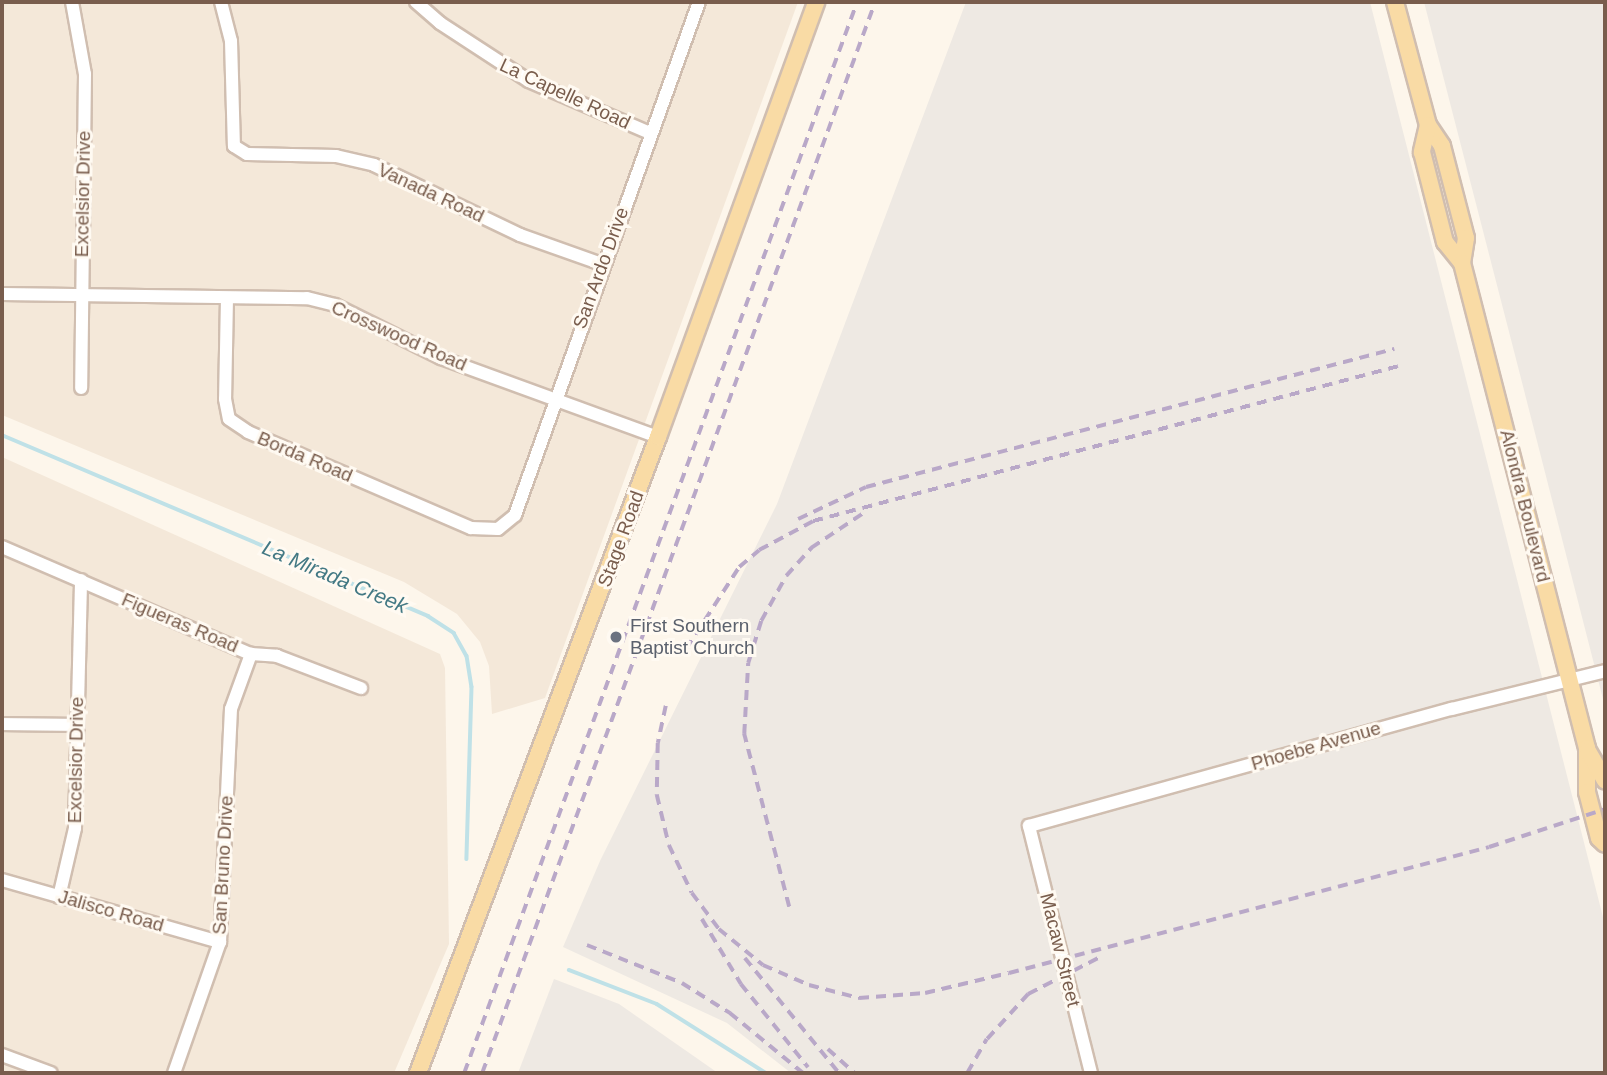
<!DOCTYPE html>
<style>
body{margin:0}
#map{position:relative;width:1607px;height:1075px;overflow:hidden;background:#fdf6eb;font-family:Helvetica,sans-serif}
div>[style]{position:absolute}
.residential>*{inset:0;background:#f4e8d9}
.industrial>*{inset:0;background:#eee9e3}
.stream>*{height:3.5px;margin:-1.75px;padding:0 1.75px;transform-origin:1.75px;border-radius:1.75px;background:#bfe1e7}
.roads{filter:drop-shadow(2px 0 #d0beb0) drop-shadow(-2px 0 #d0beb0) drop-shadow(0 2px #d0beb0) drop-shadow(0 -2px #d0beb0)}
.minor>*{height:12px;margin:-6px;padding:0 6px;transform-origin:6px;border-radius:6px;background:#fff}
.major>*{height:16px;margin:-8px;padding:0 8px;transform-origin:8px;border-radius:8px;background:#f9dba5}
.rail>*{height:3.5px;margin-top:-1.75px;transform-origin:0;background:repeating-linear-gradient(90deg,#b9a8c8 0 10px,transparent 0 17px)}
.dots>*{width:19px;height:19px;translate:-50% -50%;box-sizing:border-box;border:4px solid #fffaf2;border-radius:50%}
span{translate:-50% -50%;white-space:nowrap;text-align:center;line-height:1.15;-webkit-text-stroke:6px #fffaf2;paint-order:stroke}
.street-label{font-size:19px;color:#795d4d}
.worship-label{font-size:19px;color:#5b616d}
.left{translate:0 -50%;text-align:left}
.water-label{font-size:21px;color:#437984;font-style:italic}
.frame{position:absolute;inset:0;border:4px solid #795d4d;pointer-events:none}
</style>
<div id="map">
<div class="residential">
<div style="clip-path:polygon(2px 2px,798px 2px,545px 698px,492px 714px,489px 666px,480px 642px,457px 614px,404px 582px,2px 415px)"></div>
<div style="clip-path:polygon(2px 457px,440px 654px,445px 668px,449px 944px,394px 1073px,2px 1073px)"></div>
</div>
<div class="industrial">
<div style="clip-path:polygon(966px 2px,1370px 2px,1605px 925px,1605px 1073px,791px 1073px,727px 1023px,563px 947px,600px 861px,777px 504px)"></div>
<div style="clip-path:polygon(1424px 2px,1605px 2px,1605px 707px,1516px 359px)"></div>
<div style="clip-path:polygon(554px 979px,619px 1004px,718px 1073px,518px 1073px)"></div>
</div>
<div class="stream">
<div style="left:2px;top:435px;width:463px;rotate:23deg"></div>
<div style="left:428px;top:616px;width:31px;rotate:33deg"></div>
<div style="left:454px;top:633px;width:26px;rotate:61deg"></div>
<div style="left:467px;top:656px;width:31px;rotate:81deg"></div>
<div style="left:472px;top:687px;width:172px;rotate:91.7deg"></div>
<div style="left:569px;top:970px;width:94px;rotate:21.1deg"></div>
<div style="left:657px;top:1004px;width:129px;rotate:32.3deg"></div>
</div>
<div class="roads">
<div class="minor">
<div style="left:72px;top:2px;width:73px;rotate:79.8deg"></div>
<div style="left:85px;top:74px;width:314px;rotate:90.7deg"></div>
<div style="left:221px;top:2px;width:40px;rotate:75.6deg"></div>
<div style="left:231px;top:41px;width:105px;rotate:88.4deg"></div>
<div style="left:234px;top:146px;width:15px;rotate:32deg"></div>
<div style="left:247px;top:154px;width:89px;rotate:1.3deg"></div>
<div style="left:336px;top:156px;width:39px;rotate:13deg"></div>
<div style="left:374px;top:165px;width:162px;rotate:25.6deg"></div>
<div style="left:520px;top:235px;width:87px;rotate:19.5deg"></div>
<div style="left:416px;top:2px;width:32px;rotate:41deg"></div>
<div style="left:440px;top:23px;width:106px;rotate:33.1deg"></div>
<div style="left:529px;top:81px;width:132px;rotate:23.3deg"></div>
<div style="left:2px;top:294px;width:305px;rotate:0.8deg"></div>
<div style="left:307px;top:298px;width:29px;rotate:14deg"></div>
<div style="left:335px;top:305px;width:119px;rotate:26.6deg"></div>
<div style="left:441px;top:358px;width:231px;rotate:20deg"></div>
<div style="left:227px;top:298px;width:101px;rotate:91.1deg"></div>
<div style="left:225px;top:399px;width:20px;rotate:79deg"></div>
<div style="left:229px;top:419px;width:23px;rotate:34deg"></div>
<div style="left:248px;top:432px;width:243px;rotate:23.3deg"></div>
<div style="left:471px;top:528px;width:27px;rotate:2deg"></div>
<div style="left:498px;top:529px;width:22px;rotate:-39deg"></div>
<div style="left:515px;top:515px;width:545px;rotate:-70.27deg"></div>
<div style="left:2px;top:547px;width:271px;rotate:23.3deg"></div>
<div style="left:251px;top:654px;width:26px;rotate:4deg"></div>
<div style="left:277px;top:656px;width:90px;rotate:20.9deg"></div>
<div style="left:2px;top:724px;width:74px;rotate:0.8deg"></div>
<div style="left:2px;top:880px;width:227px;rotate:15.9deg"></div>
<div style="left:59px;top:897px;width:71px;rotate:-76.9deg"></div>
<div style="left:75px;top:828px;width:248px;rotate:-88.6deg"></div>
<div style="left:2px;top:1055px;width:52px;rotate:20.2deg"></div>
<div style="left:174px;top:1073px;width:139px;rotate:-70.7deg"></div>
<div style="left:220px;top:942px;width:233px;rotate:-87.3deg"></div>
<div style="left:231px;top:709px;width:59px;rotate:-70deg"></div>
<div style="left:1091px;top:1073px;width:255px;rotate:-104.1deg"></div>
<div style="left:1029px;top:826px;width:439px;rotate:-15.5deg"></div>
<div style="left:1452px;top:709px;width:158px;rotate:-13.9deg"></div>
</div>
<div class="major">
<div style="left:1395px;top:2px;width:127px;rotate:75deg"></div>
<div style="left:1428px;top:125px;width:25px;rotate:56deg"></div>
<div style="left:1442px;top:146px;width:95px;rotate:75.4deg"></div>
<div style="left:1466px;top:238px;width:25px;rotate:99deg"></div>
<div style="left:1428px;top:125px;width:28px;rotate:103deg"></div>
<div style="left:1422px;top:152px;width:93px;rotate:75.7deg"></div>
<div style="left:1445px;top:242px;width:27px;rotate:51deg"></div>
<div style="left:1462px;top:263px;width:501px;rotate:75.55deg"></div>
<div style="left:1587px;top:748px;width:44px;rotate:90deg"></div>
<div style="left:1587px;top:792px;width:48px;rotate:75.4deg"></div>
<div style="left:1599px;top:838px;width:8px;rotate:45deg"></div>
<div style="left:1588px;top:751px;width:34px;rotate:60deg"></div>
<div style="left:418px;top:1073px;width:680px;rotate:-69.33deg"></div>
<div style="left:658px;top:437px;width:463px;rotate:-70deg"></div>
</div>
</div>
<div class="rail">
<div style="left:798px;top:519px;width:75px;rotate:-25.2deg"></div>
<div style="left:866px;top:487px;width:546px;rotate:-14.65deg"></div>
<div style="left:686px;top:649px;width:98px;rotate:-57.1deg"></div>
<div style="left:739px;top:567px;width:26px;rotate:-40deg"></div>
<div style="left:759px;top:550px;width:61px;rotate:-28.2deg"></div>
<div style="left:813px;top:521px;width:606px;rotate:-14.82deg"></div>
<div style="left:666px;top:706px;width:38px;rotate:102deg"></div>
<div style="left:658px;top:743px;width:52px;rotate:91.1deg"></div>
<div style="left:657px;top:795px;width:51px;rotate:76.5deg"></div>
<div style="left:669px;top:845px;width:53px;rotate:64.4deg"></div>
<div style="left:692px;top:893px;width:45px;rotate:53.1deg"></div>
<div style="left:719px;top:929px;width:57px;rotate:39.3deg"></div>
<div style="left:763px;top:965px;width:50px;rotate:23.5deg"></div>
<div style="left:809px;top:985px;width:52px;rotate:14.6deg"></div>
<div style="left:859px;top:998px;width:66px;rotate:-4.3deg"></div>
<div style="left:925px;top:993px;width:86px;rotate:-13.4deg"></div>
<div style="left:1009px;top:973px;width:496px;rotate:-14.7deg"></div>
<div style="left:1489px;top:847px;width:122px;rotate:-18.1deg"></div>
<div style="left:789px;top:907px;width:179px;rotate:-104.6deg"></div>
<div style="left:744px;top:734px;width:71px;rotate:-86.8deg"></div>
<div style="left:748px;top:663px;width:44px;rotate:-72.8deg"></div>
<div style="left:761px;top:621px;width:51px;rotate:-60.9deg"></div>
<div style="left:786px;top:576px;width:38px;rotate:-48deg"></div>
<div style="left:811px;top:548px;width:65px;rotate:-33.7deg"></div>
<div style="left:702px;top:919px;width:76px;rotate:59deg"></div>
<div style="left:741px;top:984px;width:107px;rotate:51.1deg"></div>
<div style="left:587px;top:945px;width:102px;rotate:21.8deg"></div>
<div style="left:682px;top:983px;width:57px;rotate:32deg"></div>
<div style="left:730px;top:1013px;width:94px;rotate:39.4deg"></div>
<div style="left:745px;top:958px;width:149px;rotate:50.7deg"></div>
<div style="left:828px;top:1049px;width:36px;rotate:42deg"></div>
<div style="left:464px;top:1073px;width:1141px;rotate:-69.85deg"></div>
<div style="left:482px;top:1073px;width:1141px;rotate:-69.85deg"></div>
<div style="left:967px;top:1073px;width:39px;rotate:-60deg"></div>
<div style="left:987px;top:1039px;width:61px;rotate:-47.7deg"></div>
<div style="left:1028px;top:994px;width:81px;rotate:-27.2deg"></div>
</div>
<div class="dots">
<div style="left:616px;top:637px;background:#6b7280"></div>
</div>
<div class="street-label">
<span style="left:565px;top:94px;rotate:25deg">La Capelle Road</span>
<span style="left:431px;top:193px;rotate:25deg">Vanada Road</span>
<span style="left:83px;top:194px;rotate:-89deg">Excelsior Drive</span>
<span style="left:601px;top:268px;rotate:-70deg">San Ardo Drive</span>
<span style="left:399px;top:336px;rotate:24deg">Crosswood Road</span>
<span style="left:305px;top:457px;rotate:23deg">Borda Road</span>
<span style="left:1525px;top:506px;rotate:76deg">Alondra Boulevard</span>
<span style="left:621px;top:539px;rotate:-70deg">Stage Road</span>
<span style="left:180px;top:623px;rotate:23deg">Figueras Road</span>
<span style="left:1316px;top:746px;rotate:-16deg">Phoebe Avenue</span>
<span style="left:76px;top:760px;rotate:-89deg">Excelsior Drive</span>
<span style="left:223px;top:865px;rotate:-87deg">San Bruno Drive</span>
<span style="left:111px;top:911px;rotate:16deg">Jalisco Road</span>
<span style="left:1060px;top:950px;rotate:76deg">Macaw Street</span>
</div>
<div class="worship-label">
<span class="left" style="left:630px;top:637px">First Southern<br>Baptist Church</span>
</div>
<div class="water-label">
<span style="left:335px;top:577px;rotate:23deg">La Mirada Creek</span>
</div>
<div class="frame"></div>
</div>
